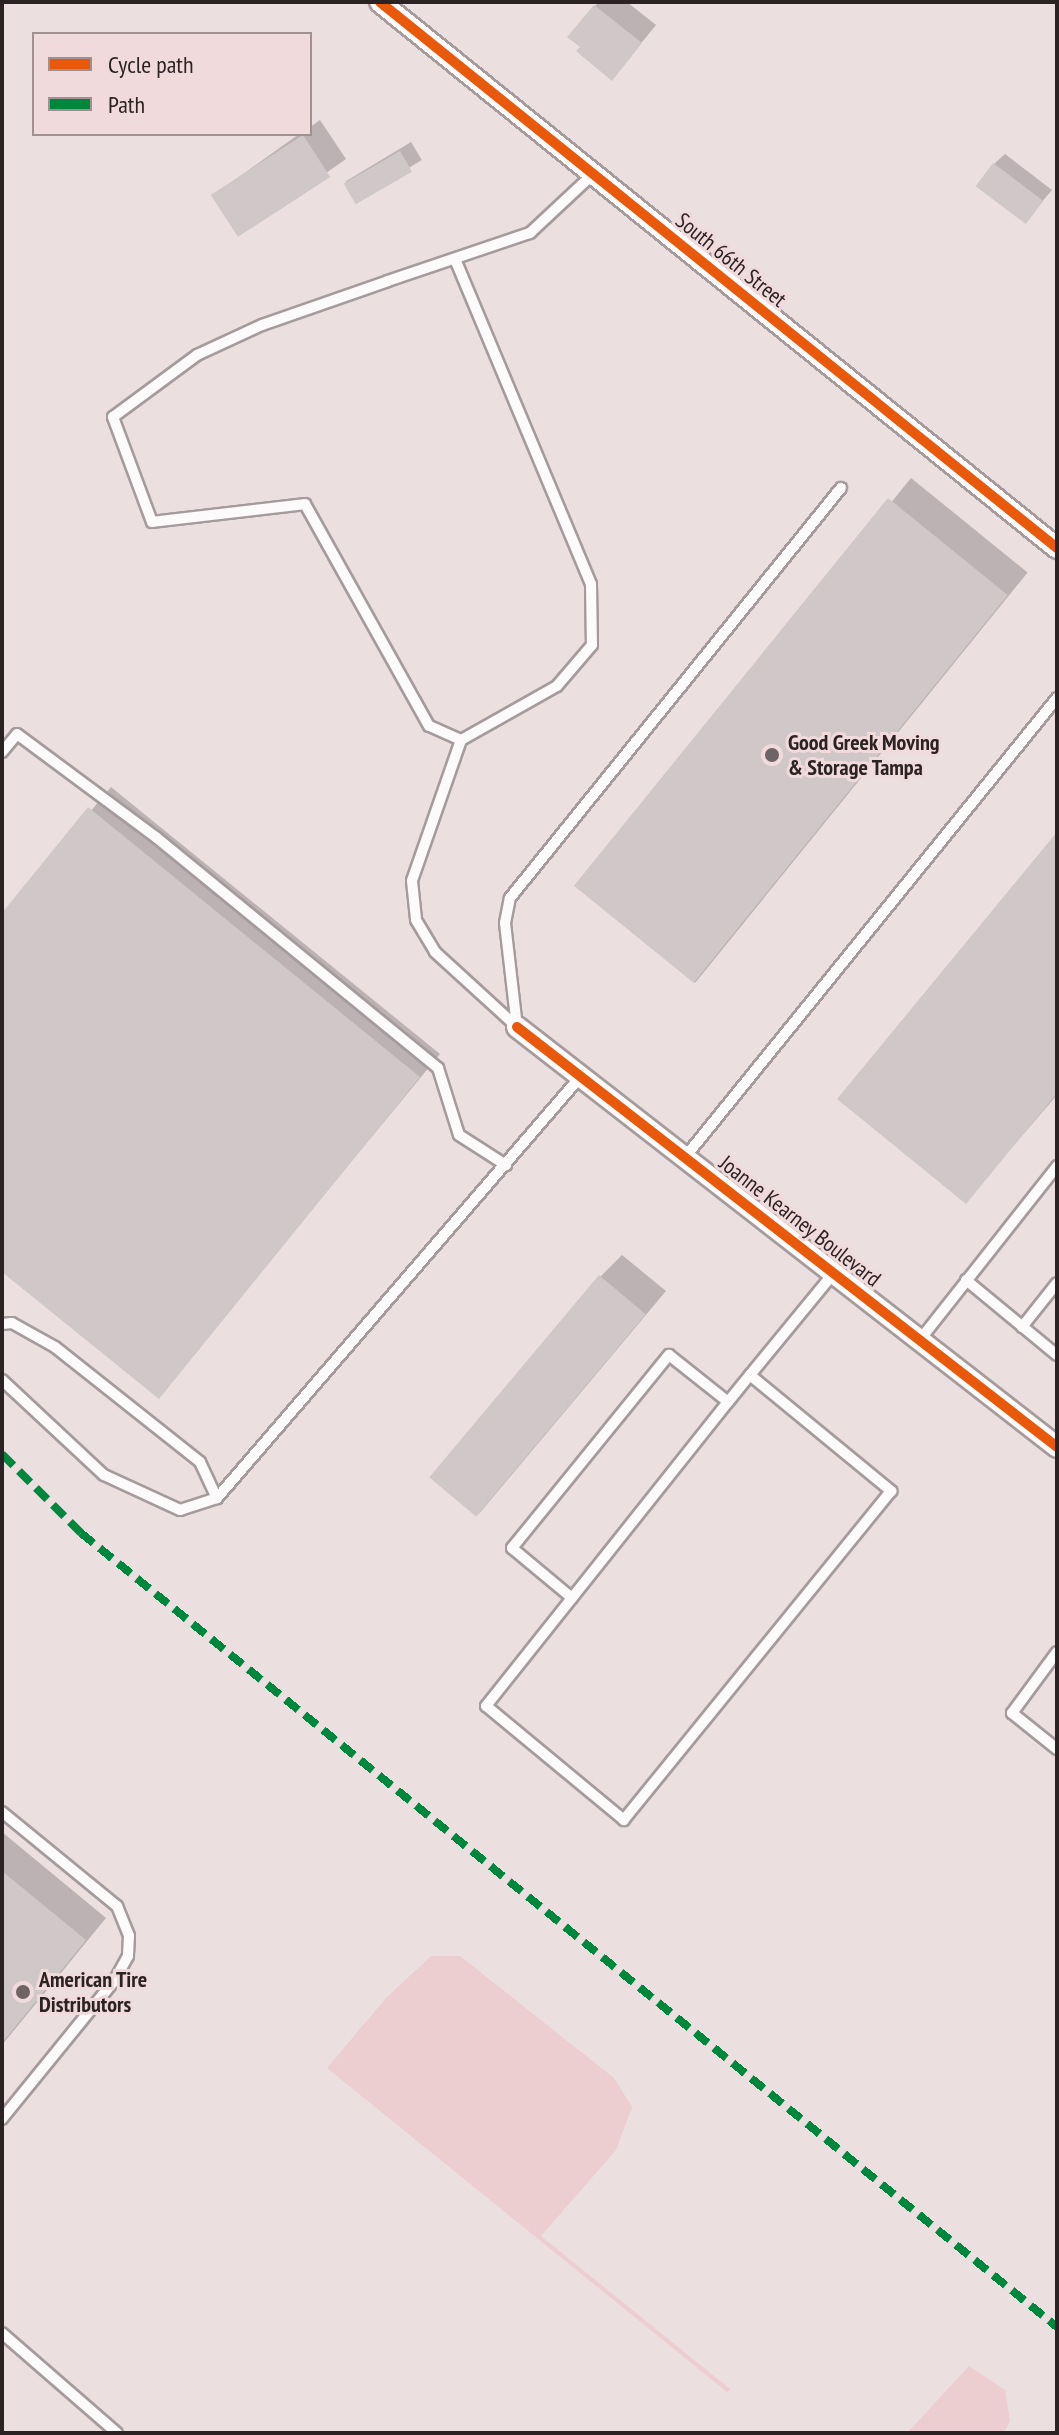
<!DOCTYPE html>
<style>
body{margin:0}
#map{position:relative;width:1059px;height:2435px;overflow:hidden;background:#ebdfe0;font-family:"PT Sans Narrow",sans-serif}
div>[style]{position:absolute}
.green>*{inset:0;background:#ecced1}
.shadow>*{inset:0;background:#0003;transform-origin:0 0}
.building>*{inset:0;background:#d0c7c8;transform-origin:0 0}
.roads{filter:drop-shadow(2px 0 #a59b9c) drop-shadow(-2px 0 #a59b9c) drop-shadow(0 2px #a59b9c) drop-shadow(0 -2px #a59b9c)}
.service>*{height:10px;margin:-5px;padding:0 5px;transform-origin:5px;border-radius:5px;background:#fcfafa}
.minor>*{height:20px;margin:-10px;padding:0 10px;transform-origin:10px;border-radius:10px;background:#fcfafa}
.quiet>*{height:8px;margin-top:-4px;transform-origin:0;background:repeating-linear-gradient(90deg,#00873e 0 16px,transparent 0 24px)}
.cycleway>*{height:10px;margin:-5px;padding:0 5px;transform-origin:5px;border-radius:5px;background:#e8590c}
.dots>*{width:22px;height:22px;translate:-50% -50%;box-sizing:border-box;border:4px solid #f0dadc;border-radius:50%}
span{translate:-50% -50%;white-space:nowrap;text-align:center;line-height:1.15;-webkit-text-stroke:6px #f0dadc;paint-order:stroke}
.street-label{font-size:22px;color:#2a2223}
.poi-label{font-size:22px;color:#2a2223;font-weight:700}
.left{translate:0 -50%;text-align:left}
.frame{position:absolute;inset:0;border:4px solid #2a2223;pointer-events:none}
.legend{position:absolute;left:32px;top:32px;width:280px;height:104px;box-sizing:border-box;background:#f0dadc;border:2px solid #a19092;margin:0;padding:10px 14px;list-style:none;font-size:24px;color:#2a2223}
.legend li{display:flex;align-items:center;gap:16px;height:40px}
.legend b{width:40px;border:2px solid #a19092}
</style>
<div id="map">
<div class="green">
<div style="clip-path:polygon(431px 1956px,460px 1956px,614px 2078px,632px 2107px,616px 2150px,541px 2236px,730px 2389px,727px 2392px,327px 2068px,386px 1998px)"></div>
<div style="clip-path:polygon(969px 2366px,1005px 2390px,1010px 2421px,1004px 2433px,907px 2433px)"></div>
</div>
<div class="shadow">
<div style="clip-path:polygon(599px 2px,627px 2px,656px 25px,612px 79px,595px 6px)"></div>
<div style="clip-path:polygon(320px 120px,346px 159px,239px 234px,214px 195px,299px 134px,310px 134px,310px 127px)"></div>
<div style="left:411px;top:142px;width:21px;height:76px;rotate:59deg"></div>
<div style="clip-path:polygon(1005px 154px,1052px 190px,1025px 222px,994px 164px)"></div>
<div style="left:911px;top:478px;width:150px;height:528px;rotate:39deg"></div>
<div style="clip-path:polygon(111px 787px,440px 1054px,158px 1396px,2px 1270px,2px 916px)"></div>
<div style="clip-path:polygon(1057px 835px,1057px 1095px,965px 1202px)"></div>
<div style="clip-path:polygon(622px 1255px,666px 1291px,478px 1515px,600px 1277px)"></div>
<div style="clip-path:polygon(2px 1832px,106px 1918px,2px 2045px)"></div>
</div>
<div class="building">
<div style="clip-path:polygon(594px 5px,642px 43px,612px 81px,576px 51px,580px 47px,567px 37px)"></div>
<div style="left:303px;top:135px;width:50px;height:110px;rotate:57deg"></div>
<div style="left:400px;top:151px;width:24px;height:65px;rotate:60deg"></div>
<div style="left:993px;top:163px;width:63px;height:29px;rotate:37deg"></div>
<div style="left:888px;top:498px;width:154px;height:499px;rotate:39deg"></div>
<div style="clip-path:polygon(88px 807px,420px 1077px,159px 1399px,2px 1272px,2px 913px)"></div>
<div style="clip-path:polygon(1057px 832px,1057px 1093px,966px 1204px,837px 1099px)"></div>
<div style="left:599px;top:1275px;width:61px;height:264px;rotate:40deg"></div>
<div style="clip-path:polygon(2px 1871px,86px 1940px,2px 2043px)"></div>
</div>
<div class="roads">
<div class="service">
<div style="left:455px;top:259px;width:352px;rotate:67.3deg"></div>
<div style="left:591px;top:584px;width:61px;rotate:89.1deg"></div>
<div style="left:592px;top:645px;width:54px;rotate:130.5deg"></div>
<div style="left:557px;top:686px;width:110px;rotate:150.6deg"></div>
<div style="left:461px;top:740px;width:35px;rotate:-156deg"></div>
<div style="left:429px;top:726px;width:254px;rotate:-119.2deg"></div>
<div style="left:305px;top:504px;width:154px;rotate:173.3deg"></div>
<div style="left:152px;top:522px;width:112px;rotate:-110.4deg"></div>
<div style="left:113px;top:417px;width:104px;rotate:-36.4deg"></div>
<div style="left:197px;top:355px;width:72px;rotate:-24.8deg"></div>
<div style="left:262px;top:325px;width:133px;rotate:-19.2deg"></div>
<div style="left:388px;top:281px;width:150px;rotate:-18.7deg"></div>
<div style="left:530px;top:233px;width:86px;rotate:-43.1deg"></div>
<div style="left:461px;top:740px;width:149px;rotate:109.2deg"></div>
<div style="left:412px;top:881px;width:39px;rotate:84deg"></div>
<div style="left:416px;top:920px;width:37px;rotate:59deg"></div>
<div style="left:435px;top:952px;width:111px;rotate:42.4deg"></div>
<div style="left:2px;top:752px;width:23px;rotate:-50deg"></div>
<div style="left:17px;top:734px;width:174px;rotate:36.6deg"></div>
<div style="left:157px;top:838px;width:363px;rotate:39.3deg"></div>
<div style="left:438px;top:1068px;width:70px;rotate:72.6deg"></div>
<div style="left:459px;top:1135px;width:56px;rotate:32.6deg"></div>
<div style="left:517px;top:1027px;width:105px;rotate:-96.6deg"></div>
<div style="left:505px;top:923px;width:25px;rotate:-79deg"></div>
<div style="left:510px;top:898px;width:527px;rotate:-51.09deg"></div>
<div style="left:686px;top:1156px;width:589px;rotate:-50.99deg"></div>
<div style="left:966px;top:1280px;width:118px;rotate:39.5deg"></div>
<div style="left:2px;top:1324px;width:10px;rotate:-6deg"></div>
<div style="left:12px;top:1323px;width:49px;rotate:29.2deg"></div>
<div style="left:55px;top:1347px;width:185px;rotate:38.4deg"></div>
<div style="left:200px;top:1462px;width:40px;rotate:65deg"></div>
<div style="left:1022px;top:1327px;width:56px;rotate:-51.5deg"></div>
<div style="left:919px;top:1341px;width:223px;rotate:-51.7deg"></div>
<div style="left:750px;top:1375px;width:183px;rotate:39.4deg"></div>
<div style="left:891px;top:1491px;width:424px;rotate:129.1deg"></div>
<div style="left:624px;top:1820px;width:179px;rotate:-140.4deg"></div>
<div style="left:486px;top:1706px;width:389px;rotate:-51.5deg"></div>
<div style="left:728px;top:1402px;width:35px;rotate:-51deg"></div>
<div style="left:750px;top:1375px;width:131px;rotate:-50.6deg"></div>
<div style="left:2px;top:1380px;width:139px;rotate:43deg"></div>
<div style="left:104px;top:1475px;width:84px;rotate:24.7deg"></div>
<div style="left:180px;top:1510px;width:39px;rotate:-18deg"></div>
<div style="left:217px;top:1498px;width:557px;rotate:-49.22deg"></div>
<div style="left:572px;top:1598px;width:78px;rotate:-140.2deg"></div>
<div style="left:512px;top:1548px;width:249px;rotate:-50.9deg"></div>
<div style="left:669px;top:1355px;width:75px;rotate:38.5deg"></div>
<div style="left:1057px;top:1652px;width:76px;rotate:126.4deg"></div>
<div style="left:1012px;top:1713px;width:58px;rotate:38.7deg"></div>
<div style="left:2px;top:1812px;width:149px;rotate:39.3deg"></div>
<div style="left:117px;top:1906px;width:32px;rotate:68deg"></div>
<div style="left:129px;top:1936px;width:20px;rotate:93deg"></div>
<div style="left:128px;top:1956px;width:29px;rotate:119deg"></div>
<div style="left:114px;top:1981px;width:178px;rotate:129.1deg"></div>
<div style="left:2px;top:2333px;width:152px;rotate:41deg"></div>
</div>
<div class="minor">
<div style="left:380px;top:2px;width:870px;rotate:38.89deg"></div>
<div style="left:517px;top:1027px;width:684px;rotate:37.87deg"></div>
</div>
</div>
<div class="quiet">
<div style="left:2px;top:1454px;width:112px;rotate:45deg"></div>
<div style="left:81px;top:1533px;width:1258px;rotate:39.13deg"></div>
</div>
<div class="cycleway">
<div style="left:380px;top:2px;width:870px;rotate:38.89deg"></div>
<div style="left:517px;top:1027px;width:684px;rotate:37.87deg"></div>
</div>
<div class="dots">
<div style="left:772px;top:755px;background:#6e6465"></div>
<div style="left:23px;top:1992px;background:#6e6465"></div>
</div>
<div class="street-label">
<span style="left:731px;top:260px;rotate:39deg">South 66th Street</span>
<span style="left:800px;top:1221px;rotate:38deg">Joanne Kearney Boulevard</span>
</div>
<div class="poi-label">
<span class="left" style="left:788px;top:755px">Good Greek Moving<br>&amp; Storage Tampa</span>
<span class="left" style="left:39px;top:1992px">American Tire<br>Distributors</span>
</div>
<div class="frame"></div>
<ul class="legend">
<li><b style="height:10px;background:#e8590c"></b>Cycle path</li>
<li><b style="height:10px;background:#00873e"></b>Path</li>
</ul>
</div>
